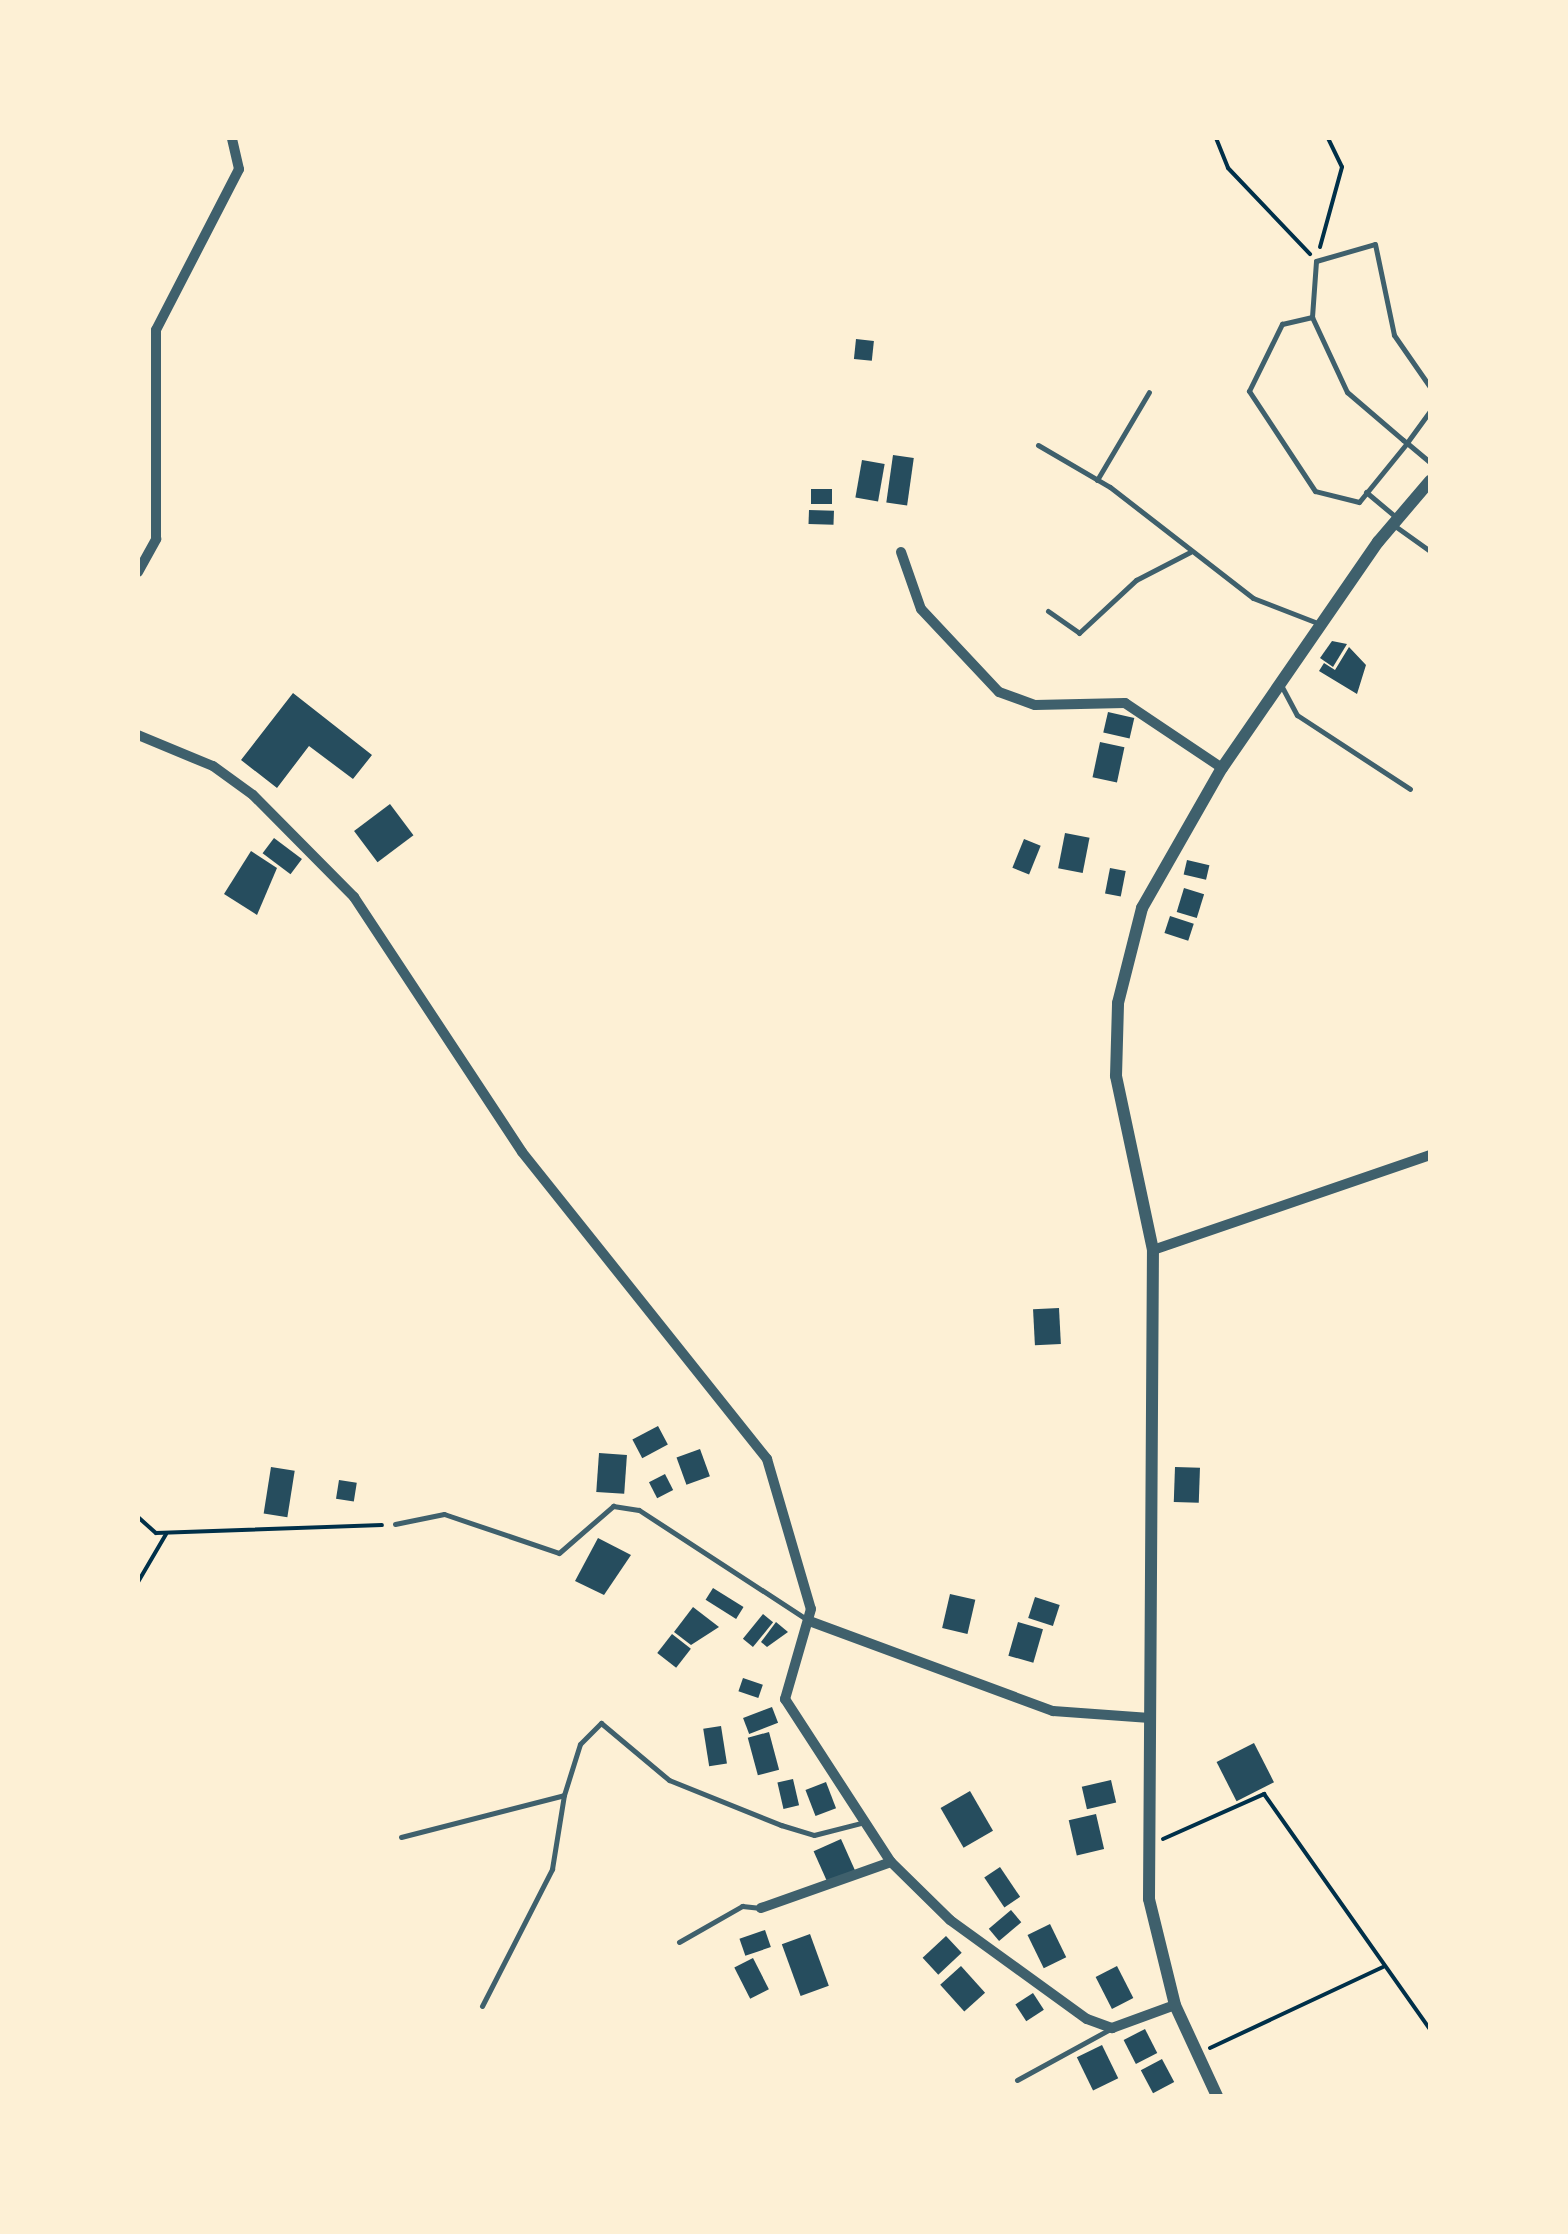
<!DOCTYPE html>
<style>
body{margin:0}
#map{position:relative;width:1568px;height:2234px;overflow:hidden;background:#fdf0d5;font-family:"Open Sans",sans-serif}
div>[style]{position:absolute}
.building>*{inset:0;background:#264d5e;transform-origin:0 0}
.path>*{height:4px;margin:-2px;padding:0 2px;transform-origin:2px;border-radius:2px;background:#003049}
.service>*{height:5px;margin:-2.5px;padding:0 2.5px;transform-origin:2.5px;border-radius:2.5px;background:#3f606c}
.minor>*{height:10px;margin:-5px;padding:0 5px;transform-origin:5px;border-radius:5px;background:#3f606c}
.tertiary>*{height:12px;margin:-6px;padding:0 6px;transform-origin:6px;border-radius:6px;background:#3f606c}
span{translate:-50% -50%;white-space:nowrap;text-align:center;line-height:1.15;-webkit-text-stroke:10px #fdf0d5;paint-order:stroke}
.frame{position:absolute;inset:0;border:140px solid #fdf0d5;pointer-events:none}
</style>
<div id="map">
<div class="building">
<div style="left:856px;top:339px;width:18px;height:20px;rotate:6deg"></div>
<div style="left:893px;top:455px;width:21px;height:48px;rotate:8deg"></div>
<div style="left:862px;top:460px;width:23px;height:38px;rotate:10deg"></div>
<div style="left:811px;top:489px;width:21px;height:15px"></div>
<div style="left:809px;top:510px;width:25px;height:14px;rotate:2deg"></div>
<div style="clip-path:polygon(1332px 641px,1347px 644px,1333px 667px,1320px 658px)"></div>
<div style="clip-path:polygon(1349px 647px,1366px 665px,1357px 694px,1319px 671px,1324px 663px,1335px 670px)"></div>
<div style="clip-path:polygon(293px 693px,372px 755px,353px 779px,309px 746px,277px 788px,241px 760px)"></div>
<div style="left:1108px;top:712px;width:27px;height:21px;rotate:13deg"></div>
<div style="left:1100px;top:742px;width:25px;height:36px;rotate:12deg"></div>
<div style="left:390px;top:804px;width:39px;height:45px;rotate:53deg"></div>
<div style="left:1065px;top:833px;width:25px;height:36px;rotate:11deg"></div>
<div style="left:274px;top:838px;width:35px;height:19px;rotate:37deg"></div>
<div style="left:1024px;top:839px;width:18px;height:31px;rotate:22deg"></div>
<div style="clip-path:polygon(251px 851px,277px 868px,257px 915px,224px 894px)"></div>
<div style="left:1187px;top:860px;width:23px;height:15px;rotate:13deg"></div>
<div style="left:1110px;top:868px;width:16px;height:26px;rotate:11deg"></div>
<div style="left:1184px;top:888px;width:21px;height:25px;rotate:17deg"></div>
<div style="left:1170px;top:916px;width:25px;height:18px;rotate:18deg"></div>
<div style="left:1059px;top:1308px;width:36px;height:26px;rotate:87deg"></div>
<div style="left:658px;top:1426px;width:21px;height:29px;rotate:62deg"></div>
<div style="left:700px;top:1449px;width:29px;height:25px;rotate:70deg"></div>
<div style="left:599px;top:1453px;width:28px;height:39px;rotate:4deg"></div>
<div style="left:271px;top:1467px;width:24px;height:47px;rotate:9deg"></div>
<div style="left:1175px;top:1467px;width:25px;height:35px;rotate:2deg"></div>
<div style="left:665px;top:1474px;width:18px;height:18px;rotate:63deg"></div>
<div style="left:339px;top:1480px;width:18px;height:19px;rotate:9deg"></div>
<div style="clip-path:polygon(598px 1538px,631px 1555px,604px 1595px,575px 1581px)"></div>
<div style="left:713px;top:1588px;width:36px;height:14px;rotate:32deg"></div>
<div style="left:950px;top:1594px;width:26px;height:35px;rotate:13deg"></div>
<div style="left:1035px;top:1597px;width:26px;height:22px;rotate:18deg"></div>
<div style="clip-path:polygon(693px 1607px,719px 1627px,691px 1645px,674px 1632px)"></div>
<div style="left:763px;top:1614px;width:13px;height:32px;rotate:39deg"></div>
<div style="clip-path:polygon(776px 1622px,788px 1632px,767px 1647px,761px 1642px)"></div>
<div style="left:1018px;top:1622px;width:26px;height:35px;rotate:16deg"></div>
<div style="left:672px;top:1634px;width:24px;height:24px;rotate:38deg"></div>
<div style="left:743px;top:1678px;width:21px;height:14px;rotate:19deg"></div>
<div style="left:772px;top:1707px;width:17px;height:31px;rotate:69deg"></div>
<div style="left:721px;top:1726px;width:38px;height:18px;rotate:81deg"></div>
<div style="left:769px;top:1732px;width:39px;height:22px;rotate:75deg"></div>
<div style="left:1254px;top:1743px;width:44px;height:42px;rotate:63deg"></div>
<div style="left:793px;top:1779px;width:27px;height:16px;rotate:77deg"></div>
<div style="left:1111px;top:1780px;width:23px;height:30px;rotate:77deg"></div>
<div style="left:826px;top:1782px;width:28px;height:22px;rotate:69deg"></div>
<div style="left:970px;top:1791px;width:46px;height:34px;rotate:60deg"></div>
<div style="left:1096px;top:1814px;width:36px;height:28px;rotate:77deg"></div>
<div style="left:841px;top:1839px;width:34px;height:30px;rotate:66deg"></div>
<div style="left:1000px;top:1867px;width:36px;height:19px;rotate:56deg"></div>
<div style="left:1011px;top:1910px;width:16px;height:29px;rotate:50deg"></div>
<div style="left:1050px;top:1924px;width:37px;height:25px;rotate:64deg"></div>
<div style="left:765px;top:1930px;width:18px;height:27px;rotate:71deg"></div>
<div style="left:810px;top:1934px;width:55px;height:30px;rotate:70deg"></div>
<div style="left:946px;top:1936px;width:23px;height:32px;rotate:47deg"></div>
<div style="left:753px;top:1958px;width:35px;height:21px;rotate:63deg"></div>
<div style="left:961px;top:1966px;width:36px;height:28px;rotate:48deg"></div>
<div style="left:1117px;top:1966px;width:36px;height:24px;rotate:63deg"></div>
<div style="left:1033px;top:1993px;width:20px;height:21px;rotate:57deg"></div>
<div style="left:1145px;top:2029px;width:27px;height:24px;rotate:63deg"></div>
<div style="left:1102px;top:2045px;width:37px;height:28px;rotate:64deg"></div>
<div style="left:1162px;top:2059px;width:26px;height:24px;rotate:62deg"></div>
</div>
<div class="path">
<div style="left:1216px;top:138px;width:32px;rotate:68deg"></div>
<div style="left:1228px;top:168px;width:119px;rotate:46.4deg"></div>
<div style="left:1320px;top:247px;width:83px;rotate:-74.6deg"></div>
<div style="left:1342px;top:167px;width:32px;rotate:-116deg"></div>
<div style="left:138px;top:1517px;width:24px;rotate:42deg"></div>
<div style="left:156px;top:1533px;width:226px;rotate:-2deg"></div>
<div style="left:138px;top:1582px;width:56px;rotate:-59.7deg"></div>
<div style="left:1163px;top:1839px;width:111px;rotate:-24deg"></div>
<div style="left:1264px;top:1794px;width:288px;rotate:54.8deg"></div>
<div style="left:1210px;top:2048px;width:191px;rotate:-25.1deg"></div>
</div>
<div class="service">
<div style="left:1312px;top:317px;width:56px;rotate:-85.9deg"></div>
<div style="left:1316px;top:261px;width:61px;rotate:-16.1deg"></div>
<div style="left:1375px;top:244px;width:93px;rotate:78.2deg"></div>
<div style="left:1394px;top:335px;width:63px;rotate:55.3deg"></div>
<div style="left:1430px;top:411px;width:39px;rotate:126deg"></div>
<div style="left:1407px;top:443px;width:76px;rotate:129.1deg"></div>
<div style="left:1359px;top:502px;width:45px;rotate:-166deg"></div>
<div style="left:1315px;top:491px;width:120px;rotate:-123.4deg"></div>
<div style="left:1249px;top:391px;width:75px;rotate:-63.8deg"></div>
<div style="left:1282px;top:324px;width:31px;rotate:-13deg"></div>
<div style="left:1312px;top:317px;width:83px;rotate:65deg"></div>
<div style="left:1347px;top:392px;width:74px;rotate:40.6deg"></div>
<div style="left:1403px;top:440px;width:5px;rotate:37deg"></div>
<div style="left:1407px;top:443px;width:30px;rotate:40deg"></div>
<div style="left:1038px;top:445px;width:83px;rotate:30.3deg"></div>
<div style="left:1110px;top:487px;width:181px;rotate:37.8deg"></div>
<div style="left:1253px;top:598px;width:72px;rotate:21.2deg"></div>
<div style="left:1097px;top:480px;width:102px;rotate:-59.4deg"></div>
<div style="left:1366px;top:492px;width:38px;rotate:40deg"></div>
<div style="left:1395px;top:526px;width:43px;rotate:35.5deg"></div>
<div style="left:1048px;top:611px;width:38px;rotate:35deg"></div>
<div style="left:1079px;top:633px;width:78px;rotate:-42.9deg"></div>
<div style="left:1136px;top:580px;width:61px;rotate:-27.4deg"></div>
<div style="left:1282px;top:687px;width:32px;rotate:62deg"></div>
<div style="left:1297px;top:715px;width:135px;rotate:33.2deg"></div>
<div style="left:395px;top:1524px;width:50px;rotate:-11.5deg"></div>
<div style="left:444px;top:1514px;width:121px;rotate:18.7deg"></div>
<div style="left:559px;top:1553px;width:72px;rotate:-41deg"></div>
<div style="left:613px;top:1506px;width:26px;rotate:9deg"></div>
<div style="left:639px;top:1510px;width:202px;rotate:33.1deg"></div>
<div style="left:401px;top:1837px;width:168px;rotate:-14.4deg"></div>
<div style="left:564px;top:1795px;width:53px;rotate:-72.6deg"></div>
<div style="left:580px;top:1744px;width:30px;rotate:-45deg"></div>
<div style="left:601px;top:1723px;width:89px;rotate:40deg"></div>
<div style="left:669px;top:1780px;width:121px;rotate:21.9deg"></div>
<div style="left:781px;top:1825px;width:34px;rotate:17deg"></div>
<div style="left:814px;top:1835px;width:49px;rotate:-14.3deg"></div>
<div style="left:679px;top:1942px;width:73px;rotate:-29.7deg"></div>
<div style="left:742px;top:1906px;width:19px;rotate:6deg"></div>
<div style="left:482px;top:2006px;width:154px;rotate:-62.9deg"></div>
<div style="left:552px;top:1869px;width:75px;rotate:-80.8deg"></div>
<div style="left:1017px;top:2080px;width:106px;rotate:-28.7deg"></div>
</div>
<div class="minor">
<div style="left:901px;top:552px;width:60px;rotate:70.7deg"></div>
<div style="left:921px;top:609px;width:114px;rotate:46.8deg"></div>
<div style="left:999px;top:692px;width:38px;rotate:20deg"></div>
<div style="left:1035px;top:705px;width:90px;rotate:-1.3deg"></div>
<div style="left:1125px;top:703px;width:117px;rotate:33.8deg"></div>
<div style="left:138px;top:572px;width:38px;rotate:-61deg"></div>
<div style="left:156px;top:539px;width:209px;rotate:-90deg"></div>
<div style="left:156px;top:330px;width:181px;rotate:-62.7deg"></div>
<div style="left:239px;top:169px;width:32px;rotate:-103deg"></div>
<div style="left:138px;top:735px;width:81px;rotate:22.5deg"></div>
<div style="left:213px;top:766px;width:49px;rotate:35.9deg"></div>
<div style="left:253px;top:795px;width:144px;rotate:45.3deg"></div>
<div style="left:354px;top:897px;width:305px;rotate:56.6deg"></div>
<div style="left:522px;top:1152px;width:393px;rotate:51.4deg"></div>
<div style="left:767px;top:1459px;width:156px;rotate:73.7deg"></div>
<div style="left:811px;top:1609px;width:94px;rotate:106.1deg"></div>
<div style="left:785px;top:1699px;width:194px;rotate:57deg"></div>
<div style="left:891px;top:1862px;width:138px;rotate:160.5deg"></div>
<div style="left:1153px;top:1250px;width:293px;rotate:-18.9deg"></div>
<div style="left:812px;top:1622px;width:257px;rotate:20.3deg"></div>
<div style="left:1053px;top:1711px;width:97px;rotate:4.1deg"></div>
<div style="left:891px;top:1862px;width:83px;rotate:44.5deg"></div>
<div style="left:950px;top:1920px;width:169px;rotate:35.9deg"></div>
<div style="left:1087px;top:2019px;width:27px;rotate:20deg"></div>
<div style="left:1112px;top:2028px;width:67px;rotate:-20.1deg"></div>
</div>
<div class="tertiary">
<div style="left:1217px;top:2096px;width:100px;rotate:-114.8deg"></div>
<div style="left:1175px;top:2005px;width:109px;rotate:-103.8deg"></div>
<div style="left:1149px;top:1899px;width:649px;rotate:-89.65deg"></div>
<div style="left:1153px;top:1250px;width:178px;rotate:-102deg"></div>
<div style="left:1116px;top:1076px;width:73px;rotate:-88.4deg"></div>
<div style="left:1118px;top:1003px;width:98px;rotate:-75.8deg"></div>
<div style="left:1142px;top:908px;width:161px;rotate:-60.3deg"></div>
<div style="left:1222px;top:768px;width:275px;rotate:-55.4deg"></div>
<div style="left:1378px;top:542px;width:80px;rotate:-49.6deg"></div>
</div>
<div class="frame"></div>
</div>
